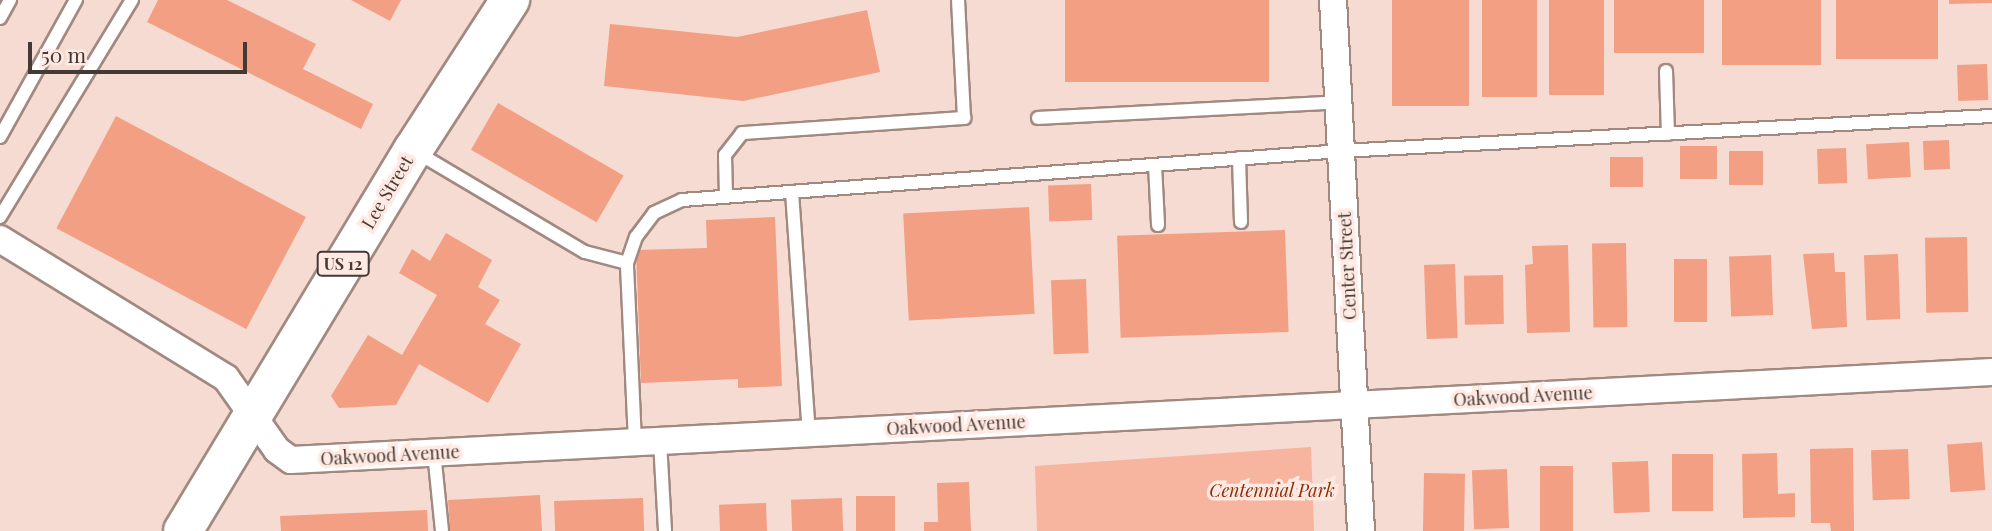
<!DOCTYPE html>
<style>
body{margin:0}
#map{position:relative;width:1992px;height:531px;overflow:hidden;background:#f6dbd2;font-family:"Playfair Display",serif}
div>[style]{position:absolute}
.green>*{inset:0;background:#f7b49e}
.building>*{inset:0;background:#f29f83;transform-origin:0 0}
.roads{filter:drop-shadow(2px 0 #a18980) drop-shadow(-2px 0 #a18980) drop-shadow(0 2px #a18980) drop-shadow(0 -2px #a18980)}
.lane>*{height:12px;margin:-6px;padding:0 6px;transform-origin:6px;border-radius:6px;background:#fff}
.street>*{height:26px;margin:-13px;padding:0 13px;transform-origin:13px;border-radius:13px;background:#fff}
.primary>*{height:38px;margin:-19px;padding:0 19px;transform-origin:19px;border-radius:19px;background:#fff}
span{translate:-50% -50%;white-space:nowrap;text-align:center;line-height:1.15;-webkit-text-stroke:7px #ffe9e2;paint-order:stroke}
.shield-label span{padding:2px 5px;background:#ffe9e2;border:2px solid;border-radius:5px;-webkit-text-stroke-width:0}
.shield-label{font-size:16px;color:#433935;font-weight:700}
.street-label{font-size:18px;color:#433935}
.park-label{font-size:18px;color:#8e2d04;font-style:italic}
.scale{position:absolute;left:28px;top:42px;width:219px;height:32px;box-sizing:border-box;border:4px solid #433935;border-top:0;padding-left:9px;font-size:21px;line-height:24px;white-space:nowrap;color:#433935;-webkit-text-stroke:5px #ffe9e2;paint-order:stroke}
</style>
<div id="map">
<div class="green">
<div style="clip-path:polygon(1311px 447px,1314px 531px,1037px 531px,1035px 466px)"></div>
</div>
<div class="building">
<div style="clip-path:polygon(158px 0,227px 0,316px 44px,303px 69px,373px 104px,361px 129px,147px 22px)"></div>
<div style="clip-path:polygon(351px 0,401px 0,390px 21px)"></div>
<div style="left:1065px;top:0;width:204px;height:82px"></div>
<div style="left:1392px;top:0;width:77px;height:106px"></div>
<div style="left:1482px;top:0;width:55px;height:97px"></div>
<div style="left:1549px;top:0;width:55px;height:95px"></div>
<div style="left:1614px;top:0;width:90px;height:53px"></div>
<div style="left:1722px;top:0;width:99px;height:65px"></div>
<div style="left:1836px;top:0;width:102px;height:59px"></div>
<div style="clip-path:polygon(1949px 0,1992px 0,1992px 3px,1949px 4px)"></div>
<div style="clip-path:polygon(867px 10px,880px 72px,743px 101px,604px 86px,610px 24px,737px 37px)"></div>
<div style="left:1987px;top:64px;width:36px;height:30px;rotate:88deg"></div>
<div style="left:498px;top:103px;width:145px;height:54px;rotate:30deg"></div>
<div style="left:116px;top:116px;width:215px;height:127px;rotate:28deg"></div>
<div style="left:1949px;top:140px;width:29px;height:26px;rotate:88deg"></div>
<div style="left:1909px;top:142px;width:35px;height:43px;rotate:87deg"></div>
<div style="left:1680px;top:146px;width:37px;height:33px"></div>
<div style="left:1846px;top:148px;width:35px;height:29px;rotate:88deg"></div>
<div style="left:1729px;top:151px;width:34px;height:34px"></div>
<div style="left:1610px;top:157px;width:33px;height:30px"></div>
<div style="left:1091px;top:184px;width:36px;height:43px;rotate:88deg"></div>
<div style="left:1029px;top:207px;width:107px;height:126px;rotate:87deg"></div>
<div style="clip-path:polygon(775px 217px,782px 386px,738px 388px,738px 379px,641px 383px,636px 250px,707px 248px,706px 220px)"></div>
<div style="left:1285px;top:230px;width:102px;height:168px;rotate:88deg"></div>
<div style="clip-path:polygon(446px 233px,492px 260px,478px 287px,500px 300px,485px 324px,521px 344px,488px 403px,419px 364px,396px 405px,339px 408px,331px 396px,368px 335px,402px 355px,437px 295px,399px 273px,412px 249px,430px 261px)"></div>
<div style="left:1967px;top:237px;width:75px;height:42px;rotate:89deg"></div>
<div style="left:1626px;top:243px;width:84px;height:34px;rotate:89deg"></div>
<div style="clip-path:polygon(1568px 245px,1570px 332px,1527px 333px,1525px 265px,1533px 264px,1532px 246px)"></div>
<div style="clip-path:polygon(1834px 253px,1835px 272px,1845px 272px,1847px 327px,1812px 329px,1803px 254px)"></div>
<div style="left:1898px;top:254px;width:65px;height:34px;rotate:88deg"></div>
<div style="left:1771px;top:255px;width:60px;height:42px;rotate:88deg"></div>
<div style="left:1674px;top:259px;width:33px;height:63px"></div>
<div style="left:1455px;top:264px;width:74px;height:31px;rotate:88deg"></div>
<div style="left:1503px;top:275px;width:49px;height:39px;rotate:89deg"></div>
<div style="left:1086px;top:279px;width:74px;height:35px;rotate:88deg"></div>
<div style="left:1982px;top:442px;width:48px;height:35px;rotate:86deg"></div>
<div style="clip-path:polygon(1853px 448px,1854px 531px,1831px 531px,1830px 523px,1811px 523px,1810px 449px)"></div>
<div style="left:1908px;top:449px;width:50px;height:37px;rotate:88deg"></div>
<div style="clip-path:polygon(1777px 453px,1778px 494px,1795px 493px,1795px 517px,1743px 518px,1742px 454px)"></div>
<div style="left:1672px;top:454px;width:41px;height:57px"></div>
<div style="left:1648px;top:461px;width:51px;height:36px;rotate:88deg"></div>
<div style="left:1540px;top:466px;width:33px;height:65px"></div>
<div style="left:1507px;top:469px;width:59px;height:35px;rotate:88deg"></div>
<div style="left:1424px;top:473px;width:41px;height:58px;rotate:1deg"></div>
<div style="clip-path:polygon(969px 482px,971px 531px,924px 531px,924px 522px,938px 522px,937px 483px)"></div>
<div style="clip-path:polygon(540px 495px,542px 531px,450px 531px,448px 500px)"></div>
<div style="left:895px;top:496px;width:35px;height:39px;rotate:90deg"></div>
<div style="left:643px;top:498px;width:33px;height:89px;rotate:88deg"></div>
<div style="left:842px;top:498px;width:33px;height:51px;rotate:88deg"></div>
<div style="left:766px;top:503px;width:28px;height:47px;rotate:88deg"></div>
<div style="clip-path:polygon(427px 510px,428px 531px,281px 531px,280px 516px)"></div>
</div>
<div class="roads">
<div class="lane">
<div style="left:0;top:18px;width:21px;rotate:-61deg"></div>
<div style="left:1666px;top:71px;width:63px;rotate:88.2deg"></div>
<div style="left:1038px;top:118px;width:301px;rotate:-3deg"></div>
<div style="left:0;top:137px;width:157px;rotate:-61deg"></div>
<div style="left:418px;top:153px;width:194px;rotate:30.7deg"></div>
<div style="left:585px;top:252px;width:43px;rotate:14.7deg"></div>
<div style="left:1239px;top:158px;width:64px;rotate:88.2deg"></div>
<div style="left:1155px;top:165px;width:60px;rotate:87.1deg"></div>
<div style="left:792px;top:192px;width:242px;rotate:86deg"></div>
<div style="left:726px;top:196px;width:41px;rotate:-91.4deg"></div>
<div style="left:725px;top:155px;width:28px;rotate:-52deg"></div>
<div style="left:742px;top:133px;width:223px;rotate:-3.9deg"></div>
<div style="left:964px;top:118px;width:118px;rotate:-92.9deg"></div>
<div style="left:0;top:217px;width:254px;rotate:-58.7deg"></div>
<div style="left:660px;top:441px;width:90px;rotate:86.8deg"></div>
<div style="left:635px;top:442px;width:179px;rotate:-92.6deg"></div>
<div style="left:627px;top:263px;width:28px;rotate:-71deg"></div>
<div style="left:636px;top:237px;width:30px;rotate:-53deg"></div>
<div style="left:654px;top:213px;width:31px;rotate:-25deg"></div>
<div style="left:682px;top:200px;width:661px;rotate:-4.25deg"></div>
<div style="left:1341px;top:151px;width:652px;rotate:-3.08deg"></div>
<div style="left:434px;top:452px;width:79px;rotate:84.2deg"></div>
</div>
<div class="street">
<div style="left:1333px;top:0;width:532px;rotate:86.98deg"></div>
<div style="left:0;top:239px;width:265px;rotate:31.6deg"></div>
<div style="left:226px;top:378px;width:88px;rotate:54.7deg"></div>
<div style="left:277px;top:450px;width:17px;rotate:36deg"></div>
<div style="left:291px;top:460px;width:1703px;rotate:-2.96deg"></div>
</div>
<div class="primary">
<div style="left:183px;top:531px;width:445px;rotate:-58.9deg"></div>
<div style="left:413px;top:150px;width:179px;rotate:-57.1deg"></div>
</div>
</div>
<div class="shield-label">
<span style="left:343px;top:264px">US 12</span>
</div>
<div class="street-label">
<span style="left:387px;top:192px;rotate:-59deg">Lee Street</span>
<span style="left:1347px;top:266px;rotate:-93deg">Center Street</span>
<span style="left:1523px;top:396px;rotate:-3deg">Oakwood Avenue</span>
<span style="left:956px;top:425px;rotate:-3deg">Oakwood Avenue</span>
<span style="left:390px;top:455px;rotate:-3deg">Oakwood Avenue</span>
</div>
<div class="park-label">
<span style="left:1272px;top:490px">Centennial Park</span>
</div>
<div class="scale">50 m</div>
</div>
